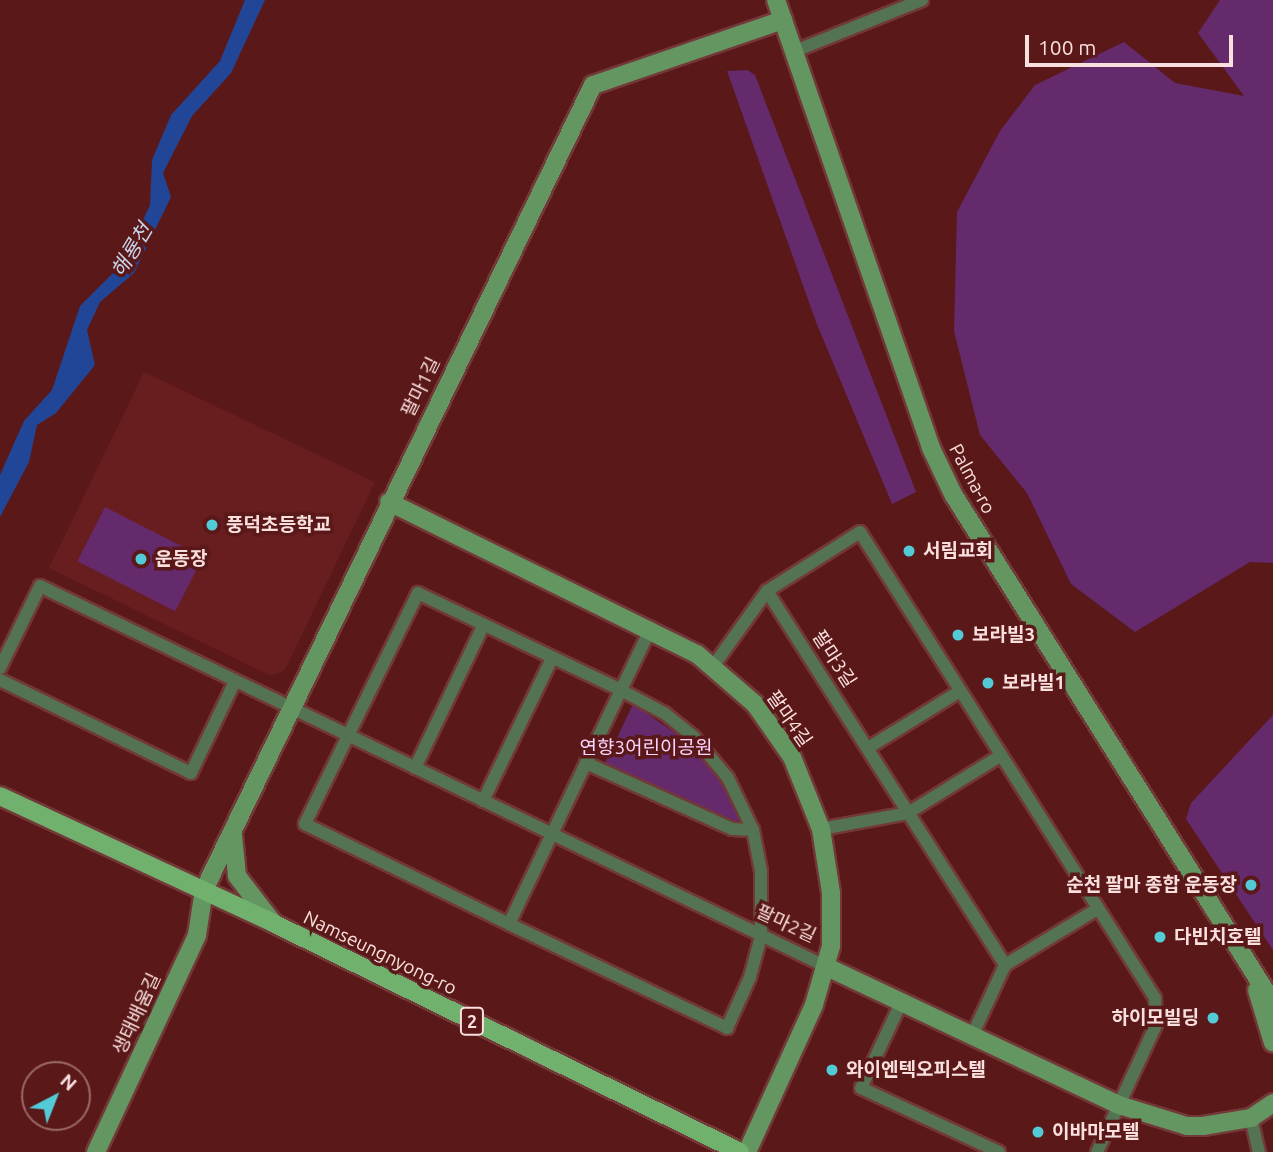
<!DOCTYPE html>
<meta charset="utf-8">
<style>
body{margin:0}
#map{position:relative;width:1273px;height:1152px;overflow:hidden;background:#5a1819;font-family:Ubuntu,"Noto Sans KR",sans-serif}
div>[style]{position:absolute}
.built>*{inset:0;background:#681d1f}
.green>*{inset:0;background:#642a6b;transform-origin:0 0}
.water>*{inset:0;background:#224697}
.roads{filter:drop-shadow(2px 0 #733838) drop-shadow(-2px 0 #733838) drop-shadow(0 2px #733838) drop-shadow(0 -2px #733838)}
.street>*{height:12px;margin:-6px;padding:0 6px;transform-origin:6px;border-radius:6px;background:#537352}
.secondary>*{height:18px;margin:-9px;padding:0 9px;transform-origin:9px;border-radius:9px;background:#639661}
.primary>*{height:18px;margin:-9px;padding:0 9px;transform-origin:9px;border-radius:9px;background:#6fb16d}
.dots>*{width:19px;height:19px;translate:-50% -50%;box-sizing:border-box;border:4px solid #5a1819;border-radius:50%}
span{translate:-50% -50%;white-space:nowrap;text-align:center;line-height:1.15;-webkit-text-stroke:7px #5a1819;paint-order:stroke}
.shield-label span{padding:2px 5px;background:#5a1819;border:2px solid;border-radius:5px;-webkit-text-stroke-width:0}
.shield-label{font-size:18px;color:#f9dfdd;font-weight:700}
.street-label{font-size:19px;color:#f9dfdd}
.poi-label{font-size:19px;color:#f9dfdd;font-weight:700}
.left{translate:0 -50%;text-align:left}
.right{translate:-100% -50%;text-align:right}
.park-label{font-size:19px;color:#fad4fd}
.water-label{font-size:21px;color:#c8d3ea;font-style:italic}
.north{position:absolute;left:21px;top:1061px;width:70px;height:70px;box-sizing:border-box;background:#5a1819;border:2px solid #9a6867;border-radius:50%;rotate:42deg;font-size:19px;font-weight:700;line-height:28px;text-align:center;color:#f9dfdd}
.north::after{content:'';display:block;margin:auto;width:24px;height:32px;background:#52cbd7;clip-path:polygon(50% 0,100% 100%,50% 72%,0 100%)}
.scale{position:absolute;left:1025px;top:35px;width:208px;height:32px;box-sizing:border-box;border:4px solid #f9dfdd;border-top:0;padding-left:9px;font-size:21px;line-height:24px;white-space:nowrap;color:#f9dfdd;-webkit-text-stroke:5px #5a1819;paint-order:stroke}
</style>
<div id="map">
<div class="built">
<div style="clip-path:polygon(144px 372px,375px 482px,286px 668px,278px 674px,269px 675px,49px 568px)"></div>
</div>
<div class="green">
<div style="clip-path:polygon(1220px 0,1273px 0,1273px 563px,1250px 562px,1135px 632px,1071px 584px,1027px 493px,980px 435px,954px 331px,957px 212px,1000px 131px,1035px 85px,1124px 42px,1175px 83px,1244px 96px,1198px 33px)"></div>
<div style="clip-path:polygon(747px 70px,755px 75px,916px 492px,892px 504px,816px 322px,727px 71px)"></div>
<div style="left:105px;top:507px;width:110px;height:61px;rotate:27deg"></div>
<div style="clip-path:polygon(633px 704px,700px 750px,744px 816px,735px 823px,605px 763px)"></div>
<div style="clip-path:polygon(1273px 715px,1273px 950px,1186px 819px,1191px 803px)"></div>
</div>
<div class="water">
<div style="clip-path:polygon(245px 0,265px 0,231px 73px,192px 116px,163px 173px,171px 197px,134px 273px,100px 302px,87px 330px,95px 365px,56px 413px,37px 425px,29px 462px,0 517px,0 475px,24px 421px,52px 390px,80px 306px,119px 267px,139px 228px,150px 205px,152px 160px,171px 115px,220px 61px)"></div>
</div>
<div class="roads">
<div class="street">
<div style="left:795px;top:51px;width:137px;rotate:-21.9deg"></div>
<div style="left:767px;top:591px;width:443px;rotate:57.5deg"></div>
<div style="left:714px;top:665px;width:91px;rotate:-54.4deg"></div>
<div style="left:767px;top:591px;width:110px;rotate:-32.4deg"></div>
<div style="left:860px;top:532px;width:552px;rotate:57.66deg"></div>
<div style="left:1155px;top:998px;width:27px;rotate:88deg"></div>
<div style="left:1156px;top:1025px;width:140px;rotate:114.9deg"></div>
<div style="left:0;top:668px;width:91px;rotate:-64deg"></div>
<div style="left:40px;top:586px;width:874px;rotate:25.83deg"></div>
<div style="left:0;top:680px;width:212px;rotate:26deg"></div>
<div style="left:191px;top:773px;width:102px;rotate:-64.4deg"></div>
<div style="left:868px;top:748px;width:108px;rotate:-31.8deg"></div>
<div style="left:586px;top:763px;width:160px;rotate:24.3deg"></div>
<div style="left:732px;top:829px;width:21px;rotate:3deg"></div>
<div style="left:415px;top:768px;width:157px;rotate:-64.4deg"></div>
<div style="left:483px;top:801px;width:159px;rotate:-64.2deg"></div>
<div style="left:821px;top:829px;width:88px;rotate:-10.4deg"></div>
<div style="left:908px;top:813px;width:108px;rotate:-31.8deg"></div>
<div style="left:509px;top:924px;width:242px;rotate:25.5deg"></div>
<div style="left:727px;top:1028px;width:56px;rotate:-65.7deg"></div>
<div style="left:750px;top:977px;width:42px;rotate:-75deg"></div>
<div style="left:761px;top:936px;width:65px;rotate:-90deg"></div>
<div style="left:761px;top:871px;width:42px;rotate:-101deg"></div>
<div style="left:753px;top:830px;width:58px;rotate:-115.7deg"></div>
<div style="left:728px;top:778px;width:53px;rotate:-129.7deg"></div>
<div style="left:694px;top:737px;width:38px;rotate:-141deg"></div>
<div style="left:664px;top:713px;width:49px;rotate:-151.9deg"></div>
<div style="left:621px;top:690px;width:225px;rotate:-154.5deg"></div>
<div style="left:418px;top:593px;width:257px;rotate:116.1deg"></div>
<div style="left:305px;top:824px;width:227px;rotate:26.1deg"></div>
<div style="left:509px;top:924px;width:100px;rotate:-64.5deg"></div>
<div style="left:552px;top:834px;width:160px;rotate:-64.4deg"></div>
<div style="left:621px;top:690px;width:69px;rotate:-64.2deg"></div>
<div style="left:901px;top:1003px;width:94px;rotate:115.2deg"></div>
<div style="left:861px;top:1088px;width:152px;rotate:24.9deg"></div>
<div style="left:971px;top:1038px;width:81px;rotate:-65deg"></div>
<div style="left:1005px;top:965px;width:108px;rotate:-31.3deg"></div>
<div style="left:1251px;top:1118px;width:35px;rotate:77deg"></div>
</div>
<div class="secondary">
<div style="left:776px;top:0;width:474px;rotate:70.9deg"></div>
<div style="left:931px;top:448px;width:51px;rotate:64.4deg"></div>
<div style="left:953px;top:494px;width:601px;rotate:57.84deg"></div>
<div style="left:389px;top:502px;width:343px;rotate:26.3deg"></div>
<div style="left:697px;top:654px;width:77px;rotate:40.8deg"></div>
<div style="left:755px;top:704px;width:65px;rotate:55.1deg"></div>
<div style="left:792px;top:757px;width:78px;rotate:68.1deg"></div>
<div style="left:821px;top:829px;width:65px;rotate:81.1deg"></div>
<div style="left:831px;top:893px;width:53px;rotate:90deg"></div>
<div style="left:831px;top:946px;width:61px;rotate:106.1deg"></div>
<div style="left:814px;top:1005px;width:162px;rotate:114.5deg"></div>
<div style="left:233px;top:835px;width:41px;rotate:84.4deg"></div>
<div style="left:237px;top:876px;width:59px;rotate:52.5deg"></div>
<div style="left:827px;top:967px;width:323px;rotate:25.3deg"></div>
<div style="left:1119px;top:1105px;width:71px;rotate:17.2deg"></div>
<div style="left:1187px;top:1126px;width:16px"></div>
<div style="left:1203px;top:1126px;width:49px;rotate:-9.5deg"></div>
<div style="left:1251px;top:1118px;width:27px;rotate:-34deg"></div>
<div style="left:1257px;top:990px;width:55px;rotate:73.2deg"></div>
<div style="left:96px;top:1152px;width:239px;rotate:-65deg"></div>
<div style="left:197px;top:935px;width:46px;rotate:-81.2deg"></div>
<div style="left:204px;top:890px;width:894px;rotate:-64.21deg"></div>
<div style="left:593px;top:85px;width:201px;rotate:-18.9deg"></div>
</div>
<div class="primary">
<div style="left:0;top:796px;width:301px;rotate:24.9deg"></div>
<div style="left:273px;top:923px;width:520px;rotate:26.12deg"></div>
</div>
</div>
<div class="dots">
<div style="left:212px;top:525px;background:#52cbd7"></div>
<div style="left:909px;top:551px;background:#52cbd7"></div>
<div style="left:141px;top:559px;background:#52cbd7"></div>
<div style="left:958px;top:635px;background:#52cbd7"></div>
<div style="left:988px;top:683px;background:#52cbd7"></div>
<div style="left:1251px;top:885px;background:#52cbd7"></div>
<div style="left:1160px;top:937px;background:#52cbd7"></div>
<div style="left:1213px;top:1018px;background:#52cbd7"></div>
<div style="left:832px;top:1070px;background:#52cbd7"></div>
<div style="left:1038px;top:1132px;background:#52cbd7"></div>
</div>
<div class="shield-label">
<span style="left:472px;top:1021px">2</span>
</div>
<div class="street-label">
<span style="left:421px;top:387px;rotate:-64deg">팔마1길</span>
<span style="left:972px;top:479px;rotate:62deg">Palma-ro</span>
<span style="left:834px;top:659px;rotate:57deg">팔마3길</span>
<span style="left:789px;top:719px;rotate:55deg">팔마4길</span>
<span style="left:786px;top:924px;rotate:25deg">팔마2길</span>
<span style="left:380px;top:953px;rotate:26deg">Namseungnyong-ro</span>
<span style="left:137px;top:1014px;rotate:-65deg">생태배움길</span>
</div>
<div class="poi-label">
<span class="left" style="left:226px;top:525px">풍덕초등학교</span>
<span class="left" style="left:923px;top:551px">서림교회</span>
<span class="left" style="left:155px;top:559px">운동장</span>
<span class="left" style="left:972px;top:635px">보라빌3</span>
<span class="left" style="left:1002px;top:683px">보라빌1</span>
<span class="right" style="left:1237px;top:885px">순천 팔마 종합 운동장</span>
<span class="left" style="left:1174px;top:937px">다빈치호텔</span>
<span class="right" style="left:1199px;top:1018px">하이모빌딩</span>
<span class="left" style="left:846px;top:1070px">와이엔텍오피스텔</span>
<span class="left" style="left:1052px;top:1132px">이바마모텔</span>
</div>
<div class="park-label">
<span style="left:646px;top:748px">연향3어린이공원</span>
</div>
<div class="water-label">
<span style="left:131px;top:250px;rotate:-59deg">해룡천</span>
</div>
<div class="north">N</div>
<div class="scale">100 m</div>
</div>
